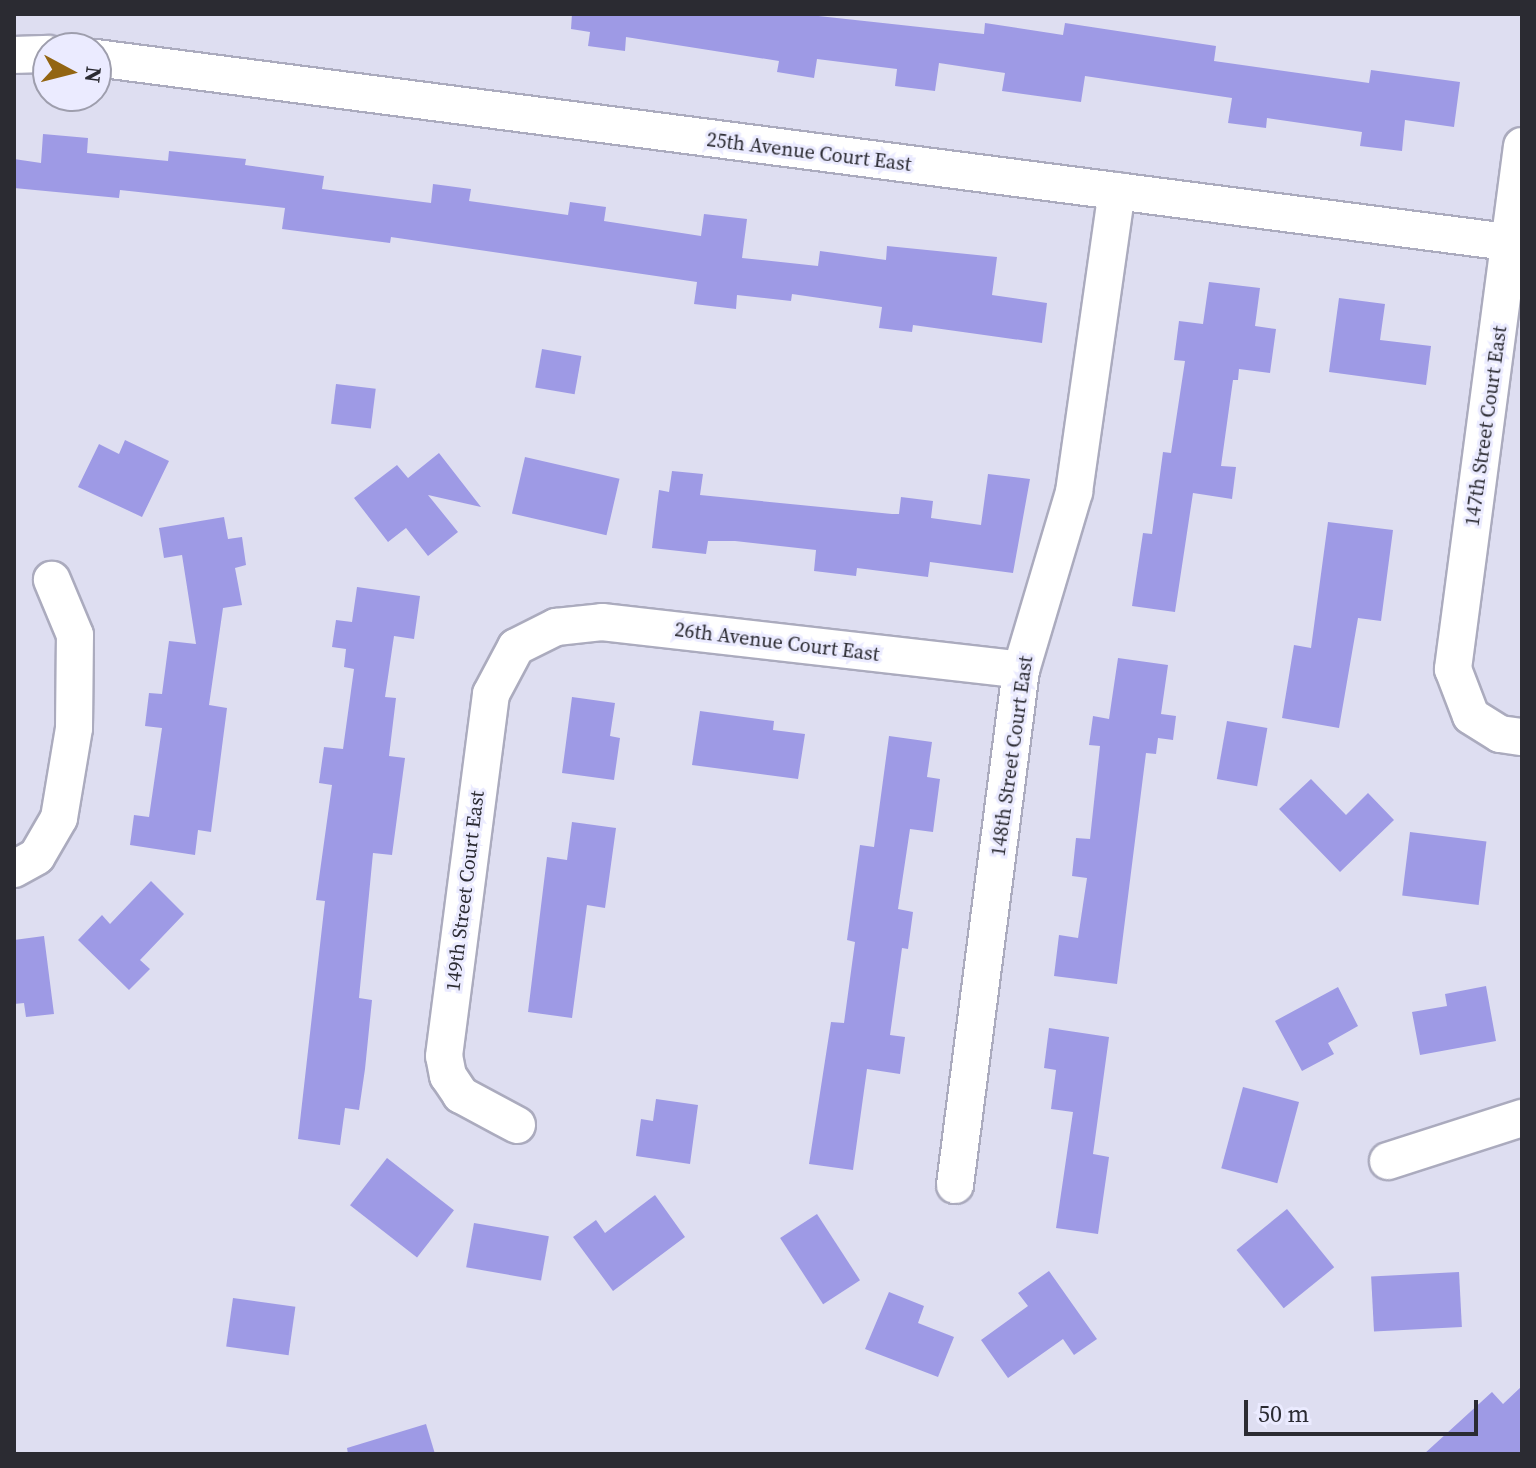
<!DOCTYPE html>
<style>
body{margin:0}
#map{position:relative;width:1536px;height:1468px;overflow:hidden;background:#dedef1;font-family:"Source Serif 4",serif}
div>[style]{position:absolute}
.building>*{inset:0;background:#9e9ae5;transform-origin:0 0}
.roads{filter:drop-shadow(2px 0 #ababbe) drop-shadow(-2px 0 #ababbe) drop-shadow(0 2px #ababbe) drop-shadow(0 -2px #ababbe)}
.minor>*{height:36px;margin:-18px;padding:0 18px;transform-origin:18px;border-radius:18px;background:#fff}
span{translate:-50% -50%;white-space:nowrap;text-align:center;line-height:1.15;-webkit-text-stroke:6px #ebebff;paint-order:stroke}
.street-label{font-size:20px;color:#2b2b32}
.frame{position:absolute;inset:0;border:16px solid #2b2b32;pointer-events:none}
.north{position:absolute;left:32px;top:32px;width:80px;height:80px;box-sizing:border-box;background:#ebebff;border:2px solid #9e9ead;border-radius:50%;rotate:97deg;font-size:22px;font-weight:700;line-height:32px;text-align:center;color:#2b2b32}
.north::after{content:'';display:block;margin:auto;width:28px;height:36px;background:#936512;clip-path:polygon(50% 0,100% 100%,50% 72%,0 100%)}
.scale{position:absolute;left:1244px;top:1400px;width:234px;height:36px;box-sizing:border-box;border:4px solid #2b2b32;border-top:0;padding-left:10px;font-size:24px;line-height:28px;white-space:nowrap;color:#2b2b32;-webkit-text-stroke:6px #ebebff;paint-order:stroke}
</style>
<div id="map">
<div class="building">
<div style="clip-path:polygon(572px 14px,800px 14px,984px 34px,985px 23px,1063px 35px,1065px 23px,1216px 46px,1214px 61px,1369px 83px,1371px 70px,1460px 82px,1454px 127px,1405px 120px,1402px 151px,1360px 146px,1362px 132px,1267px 118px,1266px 128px,1228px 123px,1232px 98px,1085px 76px,1081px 102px,1002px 91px,1005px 73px,939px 63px,935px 91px,895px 86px,897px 69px,817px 59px,814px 78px,777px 72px,779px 61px,626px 37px,625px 51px,588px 46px,590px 32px,571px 29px)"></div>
<div style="clip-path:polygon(43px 134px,88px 138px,87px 153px,168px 161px,169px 151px,246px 159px,245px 165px,324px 176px,322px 189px,431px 203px,433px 184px,471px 189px,469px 201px,568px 215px,570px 202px,606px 207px,604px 221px,701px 236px,704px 214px,747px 219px,742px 258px,818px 266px,820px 251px,886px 260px,887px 246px,997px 257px,992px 295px,1047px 303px,1042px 343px,913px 325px,912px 332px,879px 328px,882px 307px,792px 294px,791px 301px,737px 295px,736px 309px,694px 304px,697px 282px,391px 237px,390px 243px,282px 229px,285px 208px,120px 190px,119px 198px,14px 188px,14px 159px,41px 163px)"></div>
<div style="clip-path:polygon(1209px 282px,1260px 288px,1255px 326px,1276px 329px,1270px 373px,1239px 369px,1238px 380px,1233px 380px,1221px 466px,1236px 467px,1232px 499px,1193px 493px,1175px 612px,1132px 606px,1143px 533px,1152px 534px,1163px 452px,1171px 453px,1185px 361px,1174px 360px,1179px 321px,1203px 324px)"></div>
<div style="clip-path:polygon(1339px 298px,1385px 304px,1380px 340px,1431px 346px,1426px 385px,1329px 372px)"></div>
<div style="left:542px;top:349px;width:40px;height:39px;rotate:10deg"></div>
<div style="left:336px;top:384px;width:40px;height:40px;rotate:7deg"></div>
<div style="clip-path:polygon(125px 440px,169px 461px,142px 517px,78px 487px,99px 444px,119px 454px)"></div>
<div style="clip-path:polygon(439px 453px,481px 507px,428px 495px,458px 532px,428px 556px,406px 528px,388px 542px,354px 498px,397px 465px,408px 478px)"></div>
<div style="left:525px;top:457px;width:97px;height:58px;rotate:13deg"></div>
<div style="clip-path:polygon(672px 471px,703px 474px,700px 495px,892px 514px,899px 514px,901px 497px,933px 501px,931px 518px,981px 525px,988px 474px,1030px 479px,1013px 573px,930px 562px,928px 577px,857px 568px,856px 576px,814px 571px,816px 550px,735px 541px,708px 541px,706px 554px,652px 548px,659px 490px,669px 492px)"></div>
<div style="clip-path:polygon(224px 517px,228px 539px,242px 537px,246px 565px,235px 568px,242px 605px,223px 608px,209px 705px,227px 708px,211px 832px,198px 830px,195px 855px,130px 845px,134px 815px,149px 817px,162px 728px,145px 726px,149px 693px,162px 694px,169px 641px,196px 644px,182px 555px,164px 558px,159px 528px)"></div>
<div style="clip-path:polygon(1328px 522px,1393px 530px,1381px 621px,1358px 618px,1339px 728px,1282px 718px,1294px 645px,1311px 648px)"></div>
<div style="clip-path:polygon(357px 587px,420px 596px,414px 639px,394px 636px,385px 697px,396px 698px,389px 756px,405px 758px,392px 855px,373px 853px,359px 998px,372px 1000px,365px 1069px,359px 1110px,345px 1108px,340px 1145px,298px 1139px,325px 901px,316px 900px,332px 785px,319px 783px,324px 747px,343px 749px,354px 669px,344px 667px,346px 649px,332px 647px,336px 620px,352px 622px)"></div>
<div style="clip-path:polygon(1118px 658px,1168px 665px,1161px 714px,1176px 716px,1173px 740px,1158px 738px,1156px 754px,1146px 753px,1117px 984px,1054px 976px,1059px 935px,1078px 938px,1087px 878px,1072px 876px,1076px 838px,1090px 839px,1100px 746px,1089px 745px,1093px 716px,1109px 719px)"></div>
<div style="clip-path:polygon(572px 697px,615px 703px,610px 736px,620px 738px,614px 780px,562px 773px)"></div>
<div style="clip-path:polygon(700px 711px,774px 721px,773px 730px,805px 734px,798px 779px,692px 765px)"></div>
<div style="left:1227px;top:721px;width:41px;height:59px;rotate:10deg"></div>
<div style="clip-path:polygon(889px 736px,932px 742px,927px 777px,940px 779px,933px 832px,910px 829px,898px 909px,913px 912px,908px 949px,902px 948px,890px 1035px,905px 1037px,900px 1074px,867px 1069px,853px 1170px,809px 1164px,831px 1022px,844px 1023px,855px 942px,847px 940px,860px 845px,874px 847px)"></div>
<div style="clip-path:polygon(1311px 779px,1346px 815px,1368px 793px,1394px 820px,1340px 872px,1279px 809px)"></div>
<div style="clip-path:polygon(572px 822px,616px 828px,605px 908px,587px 905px,572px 1018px,528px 1012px,547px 857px,567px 860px)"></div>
<div style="left:1410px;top:832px;width:77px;height:64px;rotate:7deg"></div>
<div style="clip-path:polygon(151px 881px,184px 914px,140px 960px,150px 969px,129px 990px,78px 940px,102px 915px,110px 924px)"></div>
<div style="clip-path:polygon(44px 936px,54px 1014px,26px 1017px,24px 1003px,14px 1004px,14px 940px)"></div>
<div style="clip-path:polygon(1486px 986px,1496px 1041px,1420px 1055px,1412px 1012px,1447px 1006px,1445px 994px)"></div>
<div style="clip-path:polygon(1338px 987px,1358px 1026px,1328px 1043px,1334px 1054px,1302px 1071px,1275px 1021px)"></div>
<div style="clip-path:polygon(1049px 1028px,1109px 1037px,1093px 1154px,1109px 1157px,1098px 1234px,1056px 1228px,1073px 1112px,1051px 1109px,1056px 1070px,1044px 1068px)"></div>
<div style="left:1243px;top:1087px;width:58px;height:84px;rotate:15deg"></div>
<div style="clip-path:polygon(656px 1099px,698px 1105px,690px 1164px,636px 1156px,641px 1119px,653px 1121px)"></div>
<div style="left:387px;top:1158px;width:85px;height:60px;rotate:38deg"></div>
<div style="clip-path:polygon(655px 1195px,685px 1237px,613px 1291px,573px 1237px,596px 1220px,605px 1233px)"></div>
<div style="left:1287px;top:1209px;width:75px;height:65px;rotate:51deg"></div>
<div style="left:817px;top:1214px;width:79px;height:44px;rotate:57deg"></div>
<div style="left:474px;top:1223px;width:76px;height:45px;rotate:10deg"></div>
<div style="clip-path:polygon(1049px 1271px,1097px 1339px,1074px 1355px,1063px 1339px,1008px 1378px,981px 1340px,1028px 1306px,1018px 1293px)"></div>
<div style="left:1459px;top:1272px;width:55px;height:88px;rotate:87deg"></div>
<div style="clip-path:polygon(889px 1292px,924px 1306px,918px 1323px,954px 1337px,938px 1377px,865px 1349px)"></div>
<div style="left:233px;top:1298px;width:63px;height:49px;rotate:8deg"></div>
<div style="clip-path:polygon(1522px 1386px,1522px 1454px,1424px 1454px,1492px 1392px,1503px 1404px)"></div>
<div style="clip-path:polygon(426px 1424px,435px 1454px,348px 1454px,347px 1448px)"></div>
</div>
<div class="roads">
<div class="minor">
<div style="left:14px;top:55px;width:34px;rotate:-2deg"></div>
<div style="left:96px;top:58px;width:1438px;rotate:7.43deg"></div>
<div style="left:1522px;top:146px;width:528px;rotate:97.52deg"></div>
<div style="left:1453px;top:669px;width:50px;rotate:69deg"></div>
<div style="left:1471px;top:716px;width:34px;rotate:32deg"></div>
<div style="left:1500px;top:734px;width:22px;rotate:8deg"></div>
<div style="left:14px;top:869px;width:26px;rotate:-29deg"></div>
<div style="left:37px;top:856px;width:44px;rotate:-59.9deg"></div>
<div style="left:59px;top:818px;width:91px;rotate:-80.5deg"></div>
<div style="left:74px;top:728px;width:93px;rotate:-89.4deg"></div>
<div style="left:75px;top:635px;width:60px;rotate:-112.7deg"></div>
<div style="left:517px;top:1125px;width:64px;rotate:-151.8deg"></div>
<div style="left:461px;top:1095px;width:23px;rotate:-124deg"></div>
<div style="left:448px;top:1076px;width:20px;rotate:-101deg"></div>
<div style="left:444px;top:1056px;width:365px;rotate:-82.6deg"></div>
<div style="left:491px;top:694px;width:53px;rotate:-62deg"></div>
<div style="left:516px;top:647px;width:45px;rotate:-26.6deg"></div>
<div style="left:556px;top:627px;width:46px;rotate:-6.2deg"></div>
<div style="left:602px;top:622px;width:422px;rotate:6.5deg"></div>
<div style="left:1388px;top:1161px;width:141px;rotate:-17.8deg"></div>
<div style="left:955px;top:1185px;width:519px;rotate:-82.7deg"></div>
<div style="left:1021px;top:670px;width:186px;rotate:-73.4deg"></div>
<div style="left:1074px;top:492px;width:304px;rotate:-81.9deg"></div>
</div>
</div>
<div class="street-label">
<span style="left:809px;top:152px;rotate:7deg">25th Avenue Court East</span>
<span style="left:1486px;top:426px;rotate:-82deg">147th Street Court East</span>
<span style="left:777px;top:642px;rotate:7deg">26th Avenue Court East</span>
<span style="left:1012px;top:756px;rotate:-82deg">148th Street Court East</span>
<span style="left:465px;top:891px;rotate:-83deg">149th Street Court East</span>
</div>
<div class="frame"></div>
<div class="north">N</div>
<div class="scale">50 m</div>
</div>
